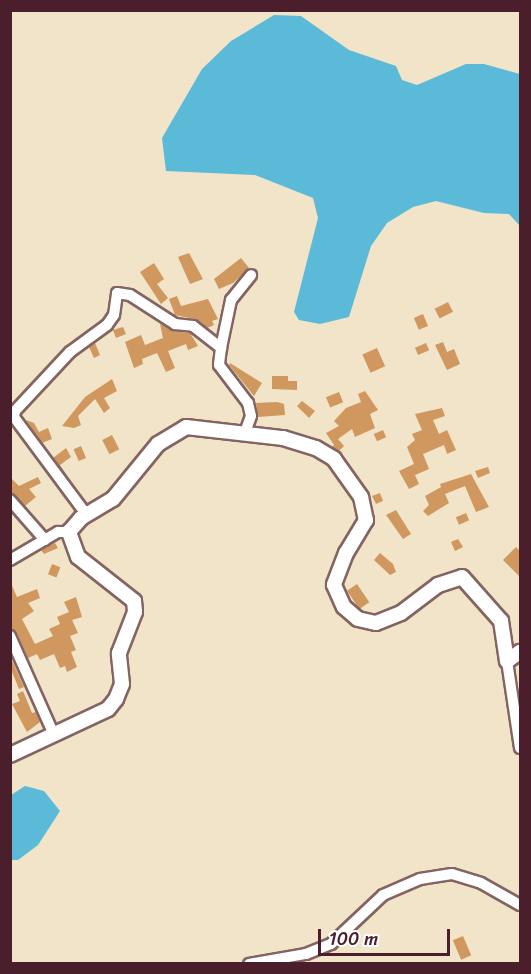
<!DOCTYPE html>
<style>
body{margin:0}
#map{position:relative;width:531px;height:974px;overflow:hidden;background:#f1e4c8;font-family:Sriracha,sans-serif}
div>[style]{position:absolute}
.water>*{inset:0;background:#5abad8}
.building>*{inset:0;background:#d0985f;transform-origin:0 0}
.roads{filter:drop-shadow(2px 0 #846462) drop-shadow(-2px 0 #846462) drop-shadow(0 2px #846462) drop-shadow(0 -2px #846462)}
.minor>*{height:10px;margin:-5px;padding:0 5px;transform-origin:5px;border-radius:5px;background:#fff}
.tertiary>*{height:14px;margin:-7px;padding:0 7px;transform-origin:7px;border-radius:7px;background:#fff}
span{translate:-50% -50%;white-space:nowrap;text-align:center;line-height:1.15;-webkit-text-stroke:4.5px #fff;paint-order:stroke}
.frame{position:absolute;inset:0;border:12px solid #4a1f2b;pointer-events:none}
.scale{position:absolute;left:318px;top:929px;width:132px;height:27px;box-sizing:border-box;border:3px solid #4a1f2b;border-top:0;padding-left:8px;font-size:18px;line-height:21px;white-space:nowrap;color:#4a1f2b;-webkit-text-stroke:4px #fff;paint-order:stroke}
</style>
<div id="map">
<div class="water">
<div style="clip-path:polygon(274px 15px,301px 16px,349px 50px,396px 66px,402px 80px,417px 85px,466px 64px,484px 64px,520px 74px,520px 226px,509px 214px,484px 213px,436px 201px,413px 207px,387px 223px,371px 246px,349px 317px,320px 324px,299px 320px,294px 312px,318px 218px,313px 198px,255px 175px,166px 171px,162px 138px,202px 69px,231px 41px)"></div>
<div style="clip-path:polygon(25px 786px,44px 791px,60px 811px,38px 845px,18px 860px,11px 860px,11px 795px)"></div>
</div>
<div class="building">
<div style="clip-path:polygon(189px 253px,203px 279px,190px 284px,178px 257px)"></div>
<div style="clip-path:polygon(241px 258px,249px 268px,233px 283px,219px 289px,214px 279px)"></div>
<div style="clip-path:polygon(154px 263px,164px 279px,157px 284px,168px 298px,161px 304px,140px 272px)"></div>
<div style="clip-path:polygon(177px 296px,181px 306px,208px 299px,218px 319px,212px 321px,214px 325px,207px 328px,194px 319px,175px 315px,169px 299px)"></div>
<div style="left:448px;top:302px;width:11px;height:15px;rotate:63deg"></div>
<div style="left:423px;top:314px;width:13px;height:10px;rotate:67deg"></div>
<div style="clip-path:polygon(160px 324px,174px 331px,190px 333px,198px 346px,188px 350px,186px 344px,168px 351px,175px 368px,166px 372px,157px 353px,142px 359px,143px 364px,134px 368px,125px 342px,141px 335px,145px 345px,163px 338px)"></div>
<div style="clip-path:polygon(123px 327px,126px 334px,116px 338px,113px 330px)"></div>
<div style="clip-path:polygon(443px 342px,447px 352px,454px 349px,460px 364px,447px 370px,435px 345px)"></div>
<div style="clip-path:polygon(95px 343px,100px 355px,94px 358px,89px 347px)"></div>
<div style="left:426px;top:343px;width:8px;height:12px;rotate:67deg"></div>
<div style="left:377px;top:348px;width:20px;height:16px;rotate:66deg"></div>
<div style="clip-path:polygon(230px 363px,262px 383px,254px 396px,229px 365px)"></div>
<div style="clip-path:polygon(272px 376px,288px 376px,288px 381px,297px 381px,297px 390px,272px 389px)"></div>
<div style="clip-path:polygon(112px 379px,117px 391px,104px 398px,110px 408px,104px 413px,95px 399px,78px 416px,81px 425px,74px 428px,62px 426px,85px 397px)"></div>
<div style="clip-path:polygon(365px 391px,378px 410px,370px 414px,375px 428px,355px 437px,352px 429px,338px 439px,344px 446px,339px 451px,332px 447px,334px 445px,326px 433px,339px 426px,334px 421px,346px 408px,361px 402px,358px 394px)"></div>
<div style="left:339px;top:392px;width:11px;height:14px;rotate:68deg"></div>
<div style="clip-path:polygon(302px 401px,315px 411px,309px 418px,297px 406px)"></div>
<div style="clip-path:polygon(277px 402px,284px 404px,285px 415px,258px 417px,256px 403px)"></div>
<div style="clip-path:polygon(442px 408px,445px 416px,433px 420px,439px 434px,447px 430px,456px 450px,447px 454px,444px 445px,423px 454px,429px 469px,415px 475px,419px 484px,409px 489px,399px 471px,414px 464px,407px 447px,415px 440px,412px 434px,422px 430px,415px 414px)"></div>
<div style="clip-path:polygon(26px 420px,34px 423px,39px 432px,48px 428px,52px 439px,42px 443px)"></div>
<div style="left:383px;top:430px;width:8px;height:10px;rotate:67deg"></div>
<div style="left:112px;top:435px;width:16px;height:11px;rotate:63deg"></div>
<div style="left:81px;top:446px;width:13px;height:8px;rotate:67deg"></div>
<div style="clip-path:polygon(66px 448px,71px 457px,60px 465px,68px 477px,53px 458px)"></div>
<div style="clip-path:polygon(488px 467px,490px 473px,478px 478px,475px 471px)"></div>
<div style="clip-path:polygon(471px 474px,489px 507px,476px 512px,465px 486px,445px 494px,449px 503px,428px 516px,423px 511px,429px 505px,425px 496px,441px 487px,440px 484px)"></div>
<div style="clip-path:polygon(10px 477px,19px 486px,38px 477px,41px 483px,29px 489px,36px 497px,25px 506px,10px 493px)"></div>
<div style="clip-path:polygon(380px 493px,383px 501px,376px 504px,372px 496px)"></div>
<div style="clip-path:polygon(396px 510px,411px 534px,403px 539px,386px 515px)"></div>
<div style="left:466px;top:513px;width:8px;height:11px;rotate:67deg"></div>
<div style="clip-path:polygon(458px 539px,463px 547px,455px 551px,451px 542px)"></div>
<div style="clip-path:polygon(55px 543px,58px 548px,44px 554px,41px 550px)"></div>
<div style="clip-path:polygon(516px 547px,520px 551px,520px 577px,503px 560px)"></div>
<div style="clip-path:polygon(380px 553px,393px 564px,396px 572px,390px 575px,374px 560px)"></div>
<div style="left:52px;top:564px;width:9px;height:11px;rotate:21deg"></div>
<div style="clip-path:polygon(10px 581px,17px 597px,37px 589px,40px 598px,28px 603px,34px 611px,22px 619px,35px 644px,53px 636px,49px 629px,60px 624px,57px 617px,69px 612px,64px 602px,76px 597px,82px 617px,72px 620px,78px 633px,70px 636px,76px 650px,71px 652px,77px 667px,67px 672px,65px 666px,60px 668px,54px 654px,40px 660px,37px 654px,28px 658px,17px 633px,10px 629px)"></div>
<div style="left:357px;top:584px;width:22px;height:12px;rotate:56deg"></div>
<div style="clip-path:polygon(10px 656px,24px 687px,19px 689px,10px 667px)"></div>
<div style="clip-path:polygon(23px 691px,32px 713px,36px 712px,40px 722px,27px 732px,12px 704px,20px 701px,17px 694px)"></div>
<div style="left:463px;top:936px;width:21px;height:11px;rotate:67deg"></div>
</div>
<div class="roads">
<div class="minor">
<div style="left:221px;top:348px;width:49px;rotate:-78.2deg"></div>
<div style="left:231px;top:300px;width:32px;rotate:-51deg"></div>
<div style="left:10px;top:500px;width:53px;rotate:48.8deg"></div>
<div style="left:86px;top:514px;width:121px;rotate:-126.6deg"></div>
<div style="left:14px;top:417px;width:6px;rotate:-81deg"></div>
<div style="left:15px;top:411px;width:81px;rotate:-47deg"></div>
<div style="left:70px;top:352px;width:46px;rotate:-36.1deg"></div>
<div style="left:107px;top:325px;width:12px;rotate:-55deg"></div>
<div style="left:114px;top:315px;width:22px;rotate:-82deg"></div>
<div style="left:117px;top:293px;width:13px;rotate:9deg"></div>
<div style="left:130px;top:295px;width:54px;rotate:32.8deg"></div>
<div style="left:175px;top:324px;width:18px;rotate:6deg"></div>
<div style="left:193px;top:326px;width:36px;rotate:38deg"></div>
<div style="left:221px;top:348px;width:17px;rotate:97deg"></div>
<div style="left:219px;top:365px;width:48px;rotate:52.7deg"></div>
<div style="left:248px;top:403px;width:13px;rotate:77deg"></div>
<div style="left:251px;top:416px;width:20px;rotate:110deg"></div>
<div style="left:10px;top:560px;width:56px;rotate:-30.3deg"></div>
<div style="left:58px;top:532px;width:11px"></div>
<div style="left:10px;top:636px;width:108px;rotate:66deg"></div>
<div style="left:507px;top:661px;width:88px;rotate:81.5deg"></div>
<div style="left:249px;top:964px;width:58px;rotate:-10deg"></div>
<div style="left:306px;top:954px;width:27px;rotate:-22deg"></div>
<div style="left:331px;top:944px;width:71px;rotate:-43.3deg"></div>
<div style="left:383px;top:895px;width:40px;rotate:-23.4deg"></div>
<div style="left:420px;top:879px;width:32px;rotate:-9deg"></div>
<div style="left:452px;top:874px;width:30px;rotate:17deg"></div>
<div style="left:481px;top:883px;width:45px;rotate:29.4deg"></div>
</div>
<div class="tertiary">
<div style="left:507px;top:661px;width:16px;rotate:-35deg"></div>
<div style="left:10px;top:755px;width:108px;rotate:-25.1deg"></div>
<div style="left:108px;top:709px;width:13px;rotate:-51deg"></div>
<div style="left:116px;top:699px;width:16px;rotate:-68deg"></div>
<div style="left:122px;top:684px;width:31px;rotate:-96deg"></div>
<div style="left:119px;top:653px;width:44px;rotate:-68.7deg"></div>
<div style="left:135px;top:612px;width:11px;rotate:-95deg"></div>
<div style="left:134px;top:601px;width:71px;rotate:-141.8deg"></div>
<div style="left:78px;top:557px;width:27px;rotate:-110deg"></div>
<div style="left:69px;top:532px;width:18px;rotate:-49deg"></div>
<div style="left:81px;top:518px;width:37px;rotate:-31deg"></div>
<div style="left:113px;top:499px;width:71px;rotate:-50.7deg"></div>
<div style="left:158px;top:444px;width:33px;rotate:-31deg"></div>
<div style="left:186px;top:427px;width:98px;rotate:6.5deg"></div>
<div style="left:283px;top:438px;width:34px;rotate:17deg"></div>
<div style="left:316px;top:448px;width:21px;rotate:31deg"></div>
<div style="left:334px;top:459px;width:47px;rotate:54.6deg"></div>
<div style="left:361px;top:497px;width:24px;rotate:78deg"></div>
<div style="left:366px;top:520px;width:39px;rotate:121deg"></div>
<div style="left:346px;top:553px;width:34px;rotate:111deg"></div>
<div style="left:334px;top:585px;width:24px;rotate:66deg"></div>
<div style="left:344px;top:607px;width:18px;rotate:41deg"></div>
<div style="left:358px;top:619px;width:18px;rotate:13deg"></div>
<div style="left:376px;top:623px;width:27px;rotate:-22deg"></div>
<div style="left:401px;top:613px;width:46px;rotate:-37.1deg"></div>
<div style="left:438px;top:585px;width:25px;rotate:-18deg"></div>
<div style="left:462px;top:577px;width:59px;rotate:48.4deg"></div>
<div style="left:501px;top:621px;width:40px;rotate:81.5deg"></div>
</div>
</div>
<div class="frame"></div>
<div class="scale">100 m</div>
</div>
